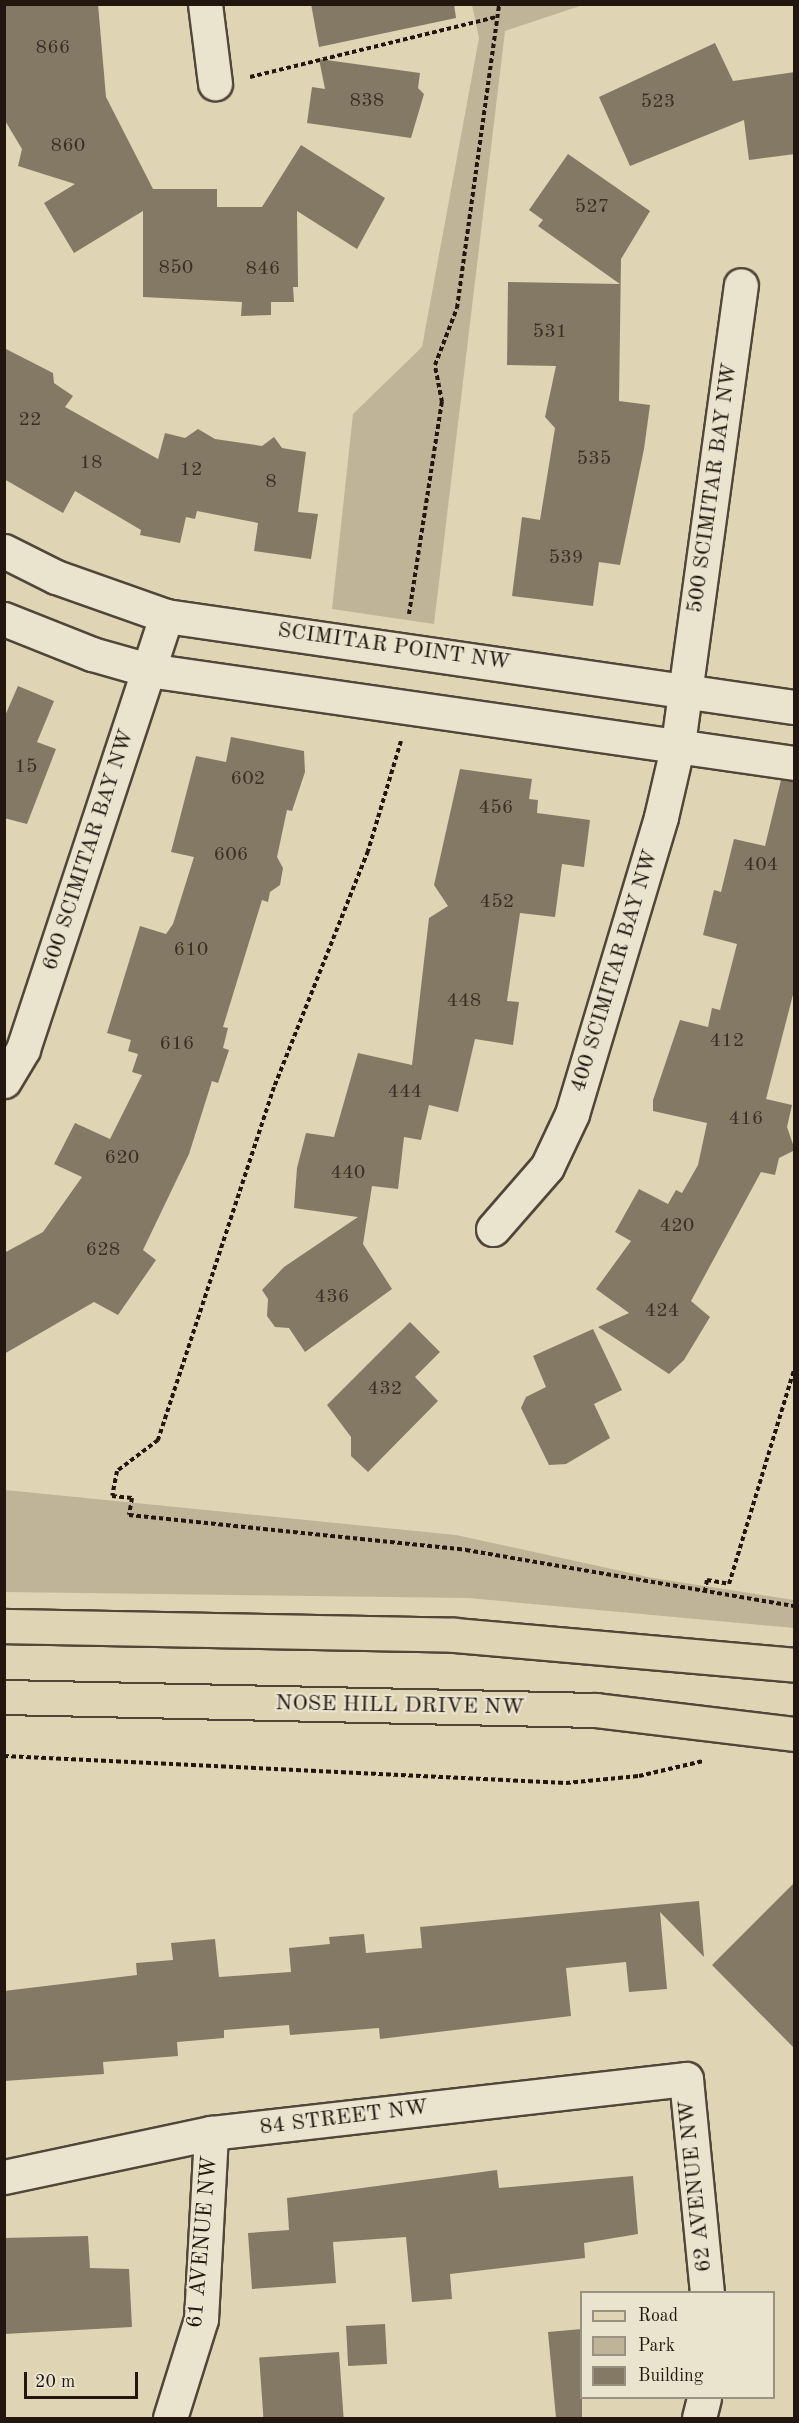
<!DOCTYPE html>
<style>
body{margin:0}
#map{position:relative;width:799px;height:2423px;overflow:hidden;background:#dfd4b4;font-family:"Old Standard TT",serif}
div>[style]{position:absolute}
.green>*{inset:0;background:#bfb498}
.building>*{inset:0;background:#847965;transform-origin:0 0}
.path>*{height:4px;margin-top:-2px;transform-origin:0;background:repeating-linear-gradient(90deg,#22160f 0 4.5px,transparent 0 7.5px)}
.roads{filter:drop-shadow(2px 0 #514638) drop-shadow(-2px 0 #514638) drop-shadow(0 2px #514638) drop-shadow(0 -2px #514638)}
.minor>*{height:33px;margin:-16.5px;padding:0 16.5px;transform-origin:16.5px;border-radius:16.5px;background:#eae3ce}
.major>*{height:33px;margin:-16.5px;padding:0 16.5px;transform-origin:16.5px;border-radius:16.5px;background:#dfd4b4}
span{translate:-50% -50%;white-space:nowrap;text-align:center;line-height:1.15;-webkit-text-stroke:4.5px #eae3ce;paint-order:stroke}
.number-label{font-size:20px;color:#3a2f24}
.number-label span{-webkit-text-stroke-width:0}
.street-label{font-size:22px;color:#22160f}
.frame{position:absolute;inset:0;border:6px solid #22160f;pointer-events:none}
.legend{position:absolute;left:580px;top:2291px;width:195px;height:108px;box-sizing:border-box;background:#eae3ce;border:2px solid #9a9182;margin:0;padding:8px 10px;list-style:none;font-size:18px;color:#22160f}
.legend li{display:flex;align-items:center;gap:12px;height:30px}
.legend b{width:30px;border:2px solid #9a9182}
.scale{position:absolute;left:24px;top:2372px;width:114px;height:27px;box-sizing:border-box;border:3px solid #22160f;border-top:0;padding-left:8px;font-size:18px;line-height:21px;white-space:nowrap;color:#22160f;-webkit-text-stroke:4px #eae3ce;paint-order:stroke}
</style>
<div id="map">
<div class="green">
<div style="clip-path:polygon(472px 5px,583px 5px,505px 31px,434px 624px,332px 609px,353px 414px,422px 347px,479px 38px)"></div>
<div style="clip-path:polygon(5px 1490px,456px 1535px,653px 1578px,794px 1600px,794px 1628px,468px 1598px,5px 1592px)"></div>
</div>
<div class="building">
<div style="clip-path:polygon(4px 4px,98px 4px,106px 97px,153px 189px,217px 189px,217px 207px,262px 207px,301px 145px,385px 198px,357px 249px,297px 211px,298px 287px,293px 287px,294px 302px,271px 302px,271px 315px,241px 316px,242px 302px,143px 297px,143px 211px,74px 253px,44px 203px,75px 184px,18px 166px,22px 149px,4px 119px)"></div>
<div style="clip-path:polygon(311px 4px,454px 4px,456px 18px,319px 47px)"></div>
<div style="clip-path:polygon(715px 43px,733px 81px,795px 72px,795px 154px,749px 160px,744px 120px,630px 166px,599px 97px)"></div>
<div style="clip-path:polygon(319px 59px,420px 73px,418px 88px,424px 94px,411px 138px,307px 123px,312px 87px,325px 89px)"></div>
<div style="clip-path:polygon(568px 154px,650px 211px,621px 259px,619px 401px,650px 405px,644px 449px,620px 565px,599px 562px,593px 606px,512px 596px,522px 517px,540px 520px,555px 428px,545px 417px,556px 366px,507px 365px,508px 282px,620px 284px,538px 226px,543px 220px,529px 210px)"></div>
<div style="clip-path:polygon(4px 348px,53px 373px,54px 383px,73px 396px,65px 407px,158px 459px,165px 433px,185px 438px,198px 429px,215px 439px,262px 446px,274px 437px,282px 448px,306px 452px,298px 512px,318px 514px,311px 559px,254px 551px,258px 523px,197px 511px,195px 519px,186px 517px,180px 543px,140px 535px,141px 530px,75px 491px,63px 513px,4px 479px)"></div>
<div style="clip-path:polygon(18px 686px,54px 701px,37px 742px,56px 749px,27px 824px,4px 818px,4px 718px)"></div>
<div style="clip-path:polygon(231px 737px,304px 751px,305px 772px,292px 811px,287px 810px,277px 857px,283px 868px,280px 885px,270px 892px,268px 902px,262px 900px,223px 1027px,228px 1028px,223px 1048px,229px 1050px,218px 1083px,212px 1081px,189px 1154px,143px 1250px,156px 1260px,118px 1315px,94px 1302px,4px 1354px,4px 1253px,43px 1232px,82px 1177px,54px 1164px,75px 1123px,110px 1139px,142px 1075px,132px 1072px,138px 1054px,128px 1051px,131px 1040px,107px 1033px,140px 926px,166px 934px,173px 924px,194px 857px,171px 852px,196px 756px,226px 762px)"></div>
<div style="clip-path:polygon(460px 769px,532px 779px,529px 799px,538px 800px,537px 813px,590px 820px,584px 867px,562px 864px,555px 917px,520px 913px,507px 1001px,519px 1002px,513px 1045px,475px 1039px,458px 1112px,429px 1105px,421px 1140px,404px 1137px,398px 1189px,372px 1186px,363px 1244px,392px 1289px,305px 1352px,289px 1328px,275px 1327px,267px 1316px,268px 1299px,262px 1290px,284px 1267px,358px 1217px,294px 1208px,297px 1168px,306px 1133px,334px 1137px,358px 1053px,412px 1065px,429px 918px,448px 906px,434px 885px)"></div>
<div style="clip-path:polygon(781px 780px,795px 781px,795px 987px,766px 1099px,792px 1105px,787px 1127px,795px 1150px,779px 1158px,775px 1175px,761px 1172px,691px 1301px,710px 1317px,684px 1360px,669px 1374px,598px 1327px,629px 1313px,596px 1289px,631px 1241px,615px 1232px,639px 1189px,668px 1204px,676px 1190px,682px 1193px,698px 1165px,707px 1123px,653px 1111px,653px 1100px,680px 1020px,708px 1027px,712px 1008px,720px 1010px,737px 944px,703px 935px,714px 890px,721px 892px,734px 839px,765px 846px)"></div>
<div style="clip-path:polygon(410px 1322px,440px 1352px,415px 1377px,438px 1401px,368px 1472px,351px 1456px,351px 1437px,327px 1405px)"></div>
<div style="clip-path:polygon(593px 1329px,622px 1390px,594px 1404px,610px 1438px,566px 1464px,549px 1465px,521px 1408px,526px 1397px,546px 1387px,533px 1356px)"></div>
<div style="clip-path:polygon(795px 1882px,795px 2049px,712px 1965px)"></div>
<div style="clip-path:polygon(699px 1901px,704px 1957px,660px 1912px,667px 1989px,629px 1992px,626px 1962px,566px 1968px,571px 2016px,380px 2039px,379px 2028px,290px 2035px,289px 2025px,224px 2030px,224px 2038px,177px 2042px,178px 2056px,103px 2062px,104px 2074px,4px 2081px,4px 1991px,137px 1975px,136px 1963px,173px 1960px,171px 1943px,215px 1939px,219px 1977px,291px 1972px,289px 1948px,330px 1944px,329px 1937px,364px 1934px,366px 1953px,422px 1948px,420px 1927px)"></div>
<div style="clip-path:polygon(497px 2170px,499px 2188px,633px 2176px,638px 2234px,584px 2243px,585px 2258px,450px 2274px,452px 2299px,412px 2302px,406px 2237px,333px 2242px,336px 2283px,252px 2289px,248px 2233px,289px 2230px,287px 2198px)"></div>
<div style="clip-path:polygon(88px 2236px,90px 2268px,129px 2269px,132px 2327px,4px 2334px,4px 2238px)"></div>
<div style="left:385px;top:2324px;width:40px;height:39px;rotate:87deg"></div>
<div style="clip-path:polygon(582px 2329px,582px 2418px,556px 2418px,548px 2332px)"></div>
<div style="left:339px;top:2352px;width:66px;height:80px;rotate:86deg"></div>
</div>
<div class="path">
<div style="left:250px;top:77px;width:254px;rotate:-13.7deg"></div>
<div style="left:409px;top:614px;width:215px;rotate:-81.2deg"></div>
<div style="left:442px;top:402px;width:38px;rotate:-101deg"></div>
<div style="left:435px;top:365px;width:61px;rotate:-68.9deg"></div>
<div style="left:457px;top:308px;width:307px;rotate:-82.1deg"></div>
<div style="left:401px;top:741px;width:115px;rotate:106.7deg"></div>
<div style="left:368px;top:851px;width:254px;rotate:111.7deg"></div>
<div style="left:274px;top:1087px;width:372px;rotate:108.2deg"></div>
<div style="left:158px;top:1440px;width:51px;rotate:142.9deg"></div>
<div style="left:117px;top:1471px;width:25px;rotate:101deg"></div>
<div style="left:112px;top:1496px;width:20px;rotate:6deg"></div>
<div style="left:132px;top:1498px;width:17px;rotate:100deg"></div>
<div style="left:129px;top:1515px;width:339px;rotate:5.9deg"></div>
<div style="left:466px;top:1550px;width:333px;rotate:9.7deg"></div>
<div style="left:705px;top:1592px;width:12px;rotate:-81deg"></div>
<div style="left:707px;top:1580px;width:22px;rotate:10deg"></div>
<div style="left:729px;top:1584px;width:224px;rotate:-73.1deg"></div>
<div style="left:4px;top:1756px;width:563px;rotate:2.75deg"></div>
<div style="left:566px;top:1783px;width:73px;rotate:-5.5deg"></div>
<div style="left:639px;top:1776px;width:66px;rotate:-13.2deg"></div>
</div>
<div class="roads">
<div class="minor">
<div style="left:205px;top:4px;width:80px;rotate:82.8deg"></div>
<div style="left:4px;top:551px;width:58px;rotate:26.6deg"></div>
<div style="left:56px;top:577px;width:117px;rotate:19.5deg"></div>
<div style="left:166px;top:616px;width:635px;rotate:8.25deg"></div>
<div style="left:4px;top:619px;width:95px;rotate:21.7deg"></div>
<div style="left:92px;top:654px;width:58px;rotate:15.9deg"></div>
<div style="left:148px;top:670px;width:653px;rotate:8.19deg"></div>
<div style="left:4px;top:1081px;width:37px;rotate:-59deg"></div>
<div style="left:23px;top:1049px;width:456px;rotate:-71.7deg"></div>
<div style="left:493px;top:1229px;width:82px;rotate:-48.9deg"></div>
<div style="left:547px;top:1167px;width:59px;rotate:-64.7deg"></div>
<div style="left:572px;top:1114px;width:310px;rotate:-73.3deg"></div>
<div style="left:661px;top:817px;width:75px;rotate:-76.9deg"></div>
<div style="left:678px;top:744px;width:463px;rotate:-82.2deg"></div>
<div style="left:4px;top:2177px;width:212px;rotate:-12deg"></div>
<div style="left:211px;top:2133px;width:478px;rotate:-6.5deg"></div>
<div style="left:686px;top:2079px;width:214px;rotate:84.4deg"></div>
<div style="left:170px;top:2418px;width:104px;rotate:-72.6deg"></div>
<div style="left:201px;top:2319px;width:186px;rotate:-86.9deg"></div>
<div style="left:699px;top:2418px;width:21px;rotate:-76deg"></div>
</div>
<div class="major">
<div style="left:4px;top:1626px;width:450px;rotate:1.1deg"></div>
<div style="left:454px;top:1635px;width:341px;rotate:5deg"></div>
<div style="left:4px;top:1697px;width:592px;rotate:1.26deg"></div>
<div style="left:596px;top:1710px;width:199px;rotate:6.9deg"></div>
</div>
</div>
<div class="number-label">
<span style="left:53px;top:48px">866</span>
<span style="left:367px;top:101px">838</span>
<span style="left:658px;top:102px">523</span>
<span style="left:68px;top:146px">860</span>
<span style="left:592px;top:207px">527</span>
<span style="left:176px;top:268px">850</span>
<span style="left:263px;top:269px">846</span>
<span style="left:550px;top:332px">531</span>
<span style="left:30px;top:420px">22</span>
<span style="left:594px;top:459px">535</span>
<span style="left:91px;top:463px">18</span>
<span style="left:191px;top:470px">12</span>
<span style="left:271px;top:482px">8</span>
<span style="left:566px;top:558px">539</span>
<span style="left:26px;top:767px">15</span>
<span style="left:248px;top:779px">602</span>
<span style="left:496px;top:808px">456</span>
<span style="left:231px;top:855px">606</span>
<span style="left:761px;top:865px">404</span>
<span style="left:497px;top:902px">452</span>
<span style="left:191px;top:950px">610</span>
<span style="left:464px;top:1001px">448</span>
<span style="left:727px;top:1041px">412</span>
<span style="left:177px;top:1044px">616</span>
<span style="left:405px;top:1092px">444</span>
<span style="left:746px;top:1119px">416</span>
<span style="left:122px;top:1158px">620</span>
<span style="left:348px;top:1173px">440</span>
<span style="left:677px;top:1226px">420</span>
<span style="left:103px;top:1250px">628</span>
<span style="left:332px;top:1297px">436</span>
<span style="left:662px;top:1311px">424</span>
<span style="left:385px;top:1389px">432</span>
</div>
<div class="street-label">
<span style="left:713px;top:488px;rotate:-82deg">500 SCIMITAR BAY NW</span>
<span style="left:394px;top:647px;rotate:8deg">SCIMITAR POINT NW</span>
<span style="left:89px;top:850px;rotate:-72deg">600 SCIMITAR BAY NW</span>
<span style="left:615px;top:971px;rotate:-73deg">400 SCIMITAR BAY NW</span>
<span style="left:400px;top:1706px;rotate:1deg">NOSE HILL DRIVE NW</span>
<span style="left:344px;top:2118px;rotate:-7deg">84 STREET NW</span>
<span style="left:696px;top:2186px;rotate:-96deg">62 AVENUE NW</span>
<span style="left:203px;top:2242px;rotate:-85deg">61 AVENUE NW</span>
</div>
<div class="frame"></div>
<ul class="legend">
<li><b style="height:8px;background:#dfd4b4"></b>Road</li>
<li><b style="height:16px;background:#bfb498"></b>Park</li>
<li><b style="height:16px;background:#847965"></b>Building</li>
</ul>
<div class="scale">20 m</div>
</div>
